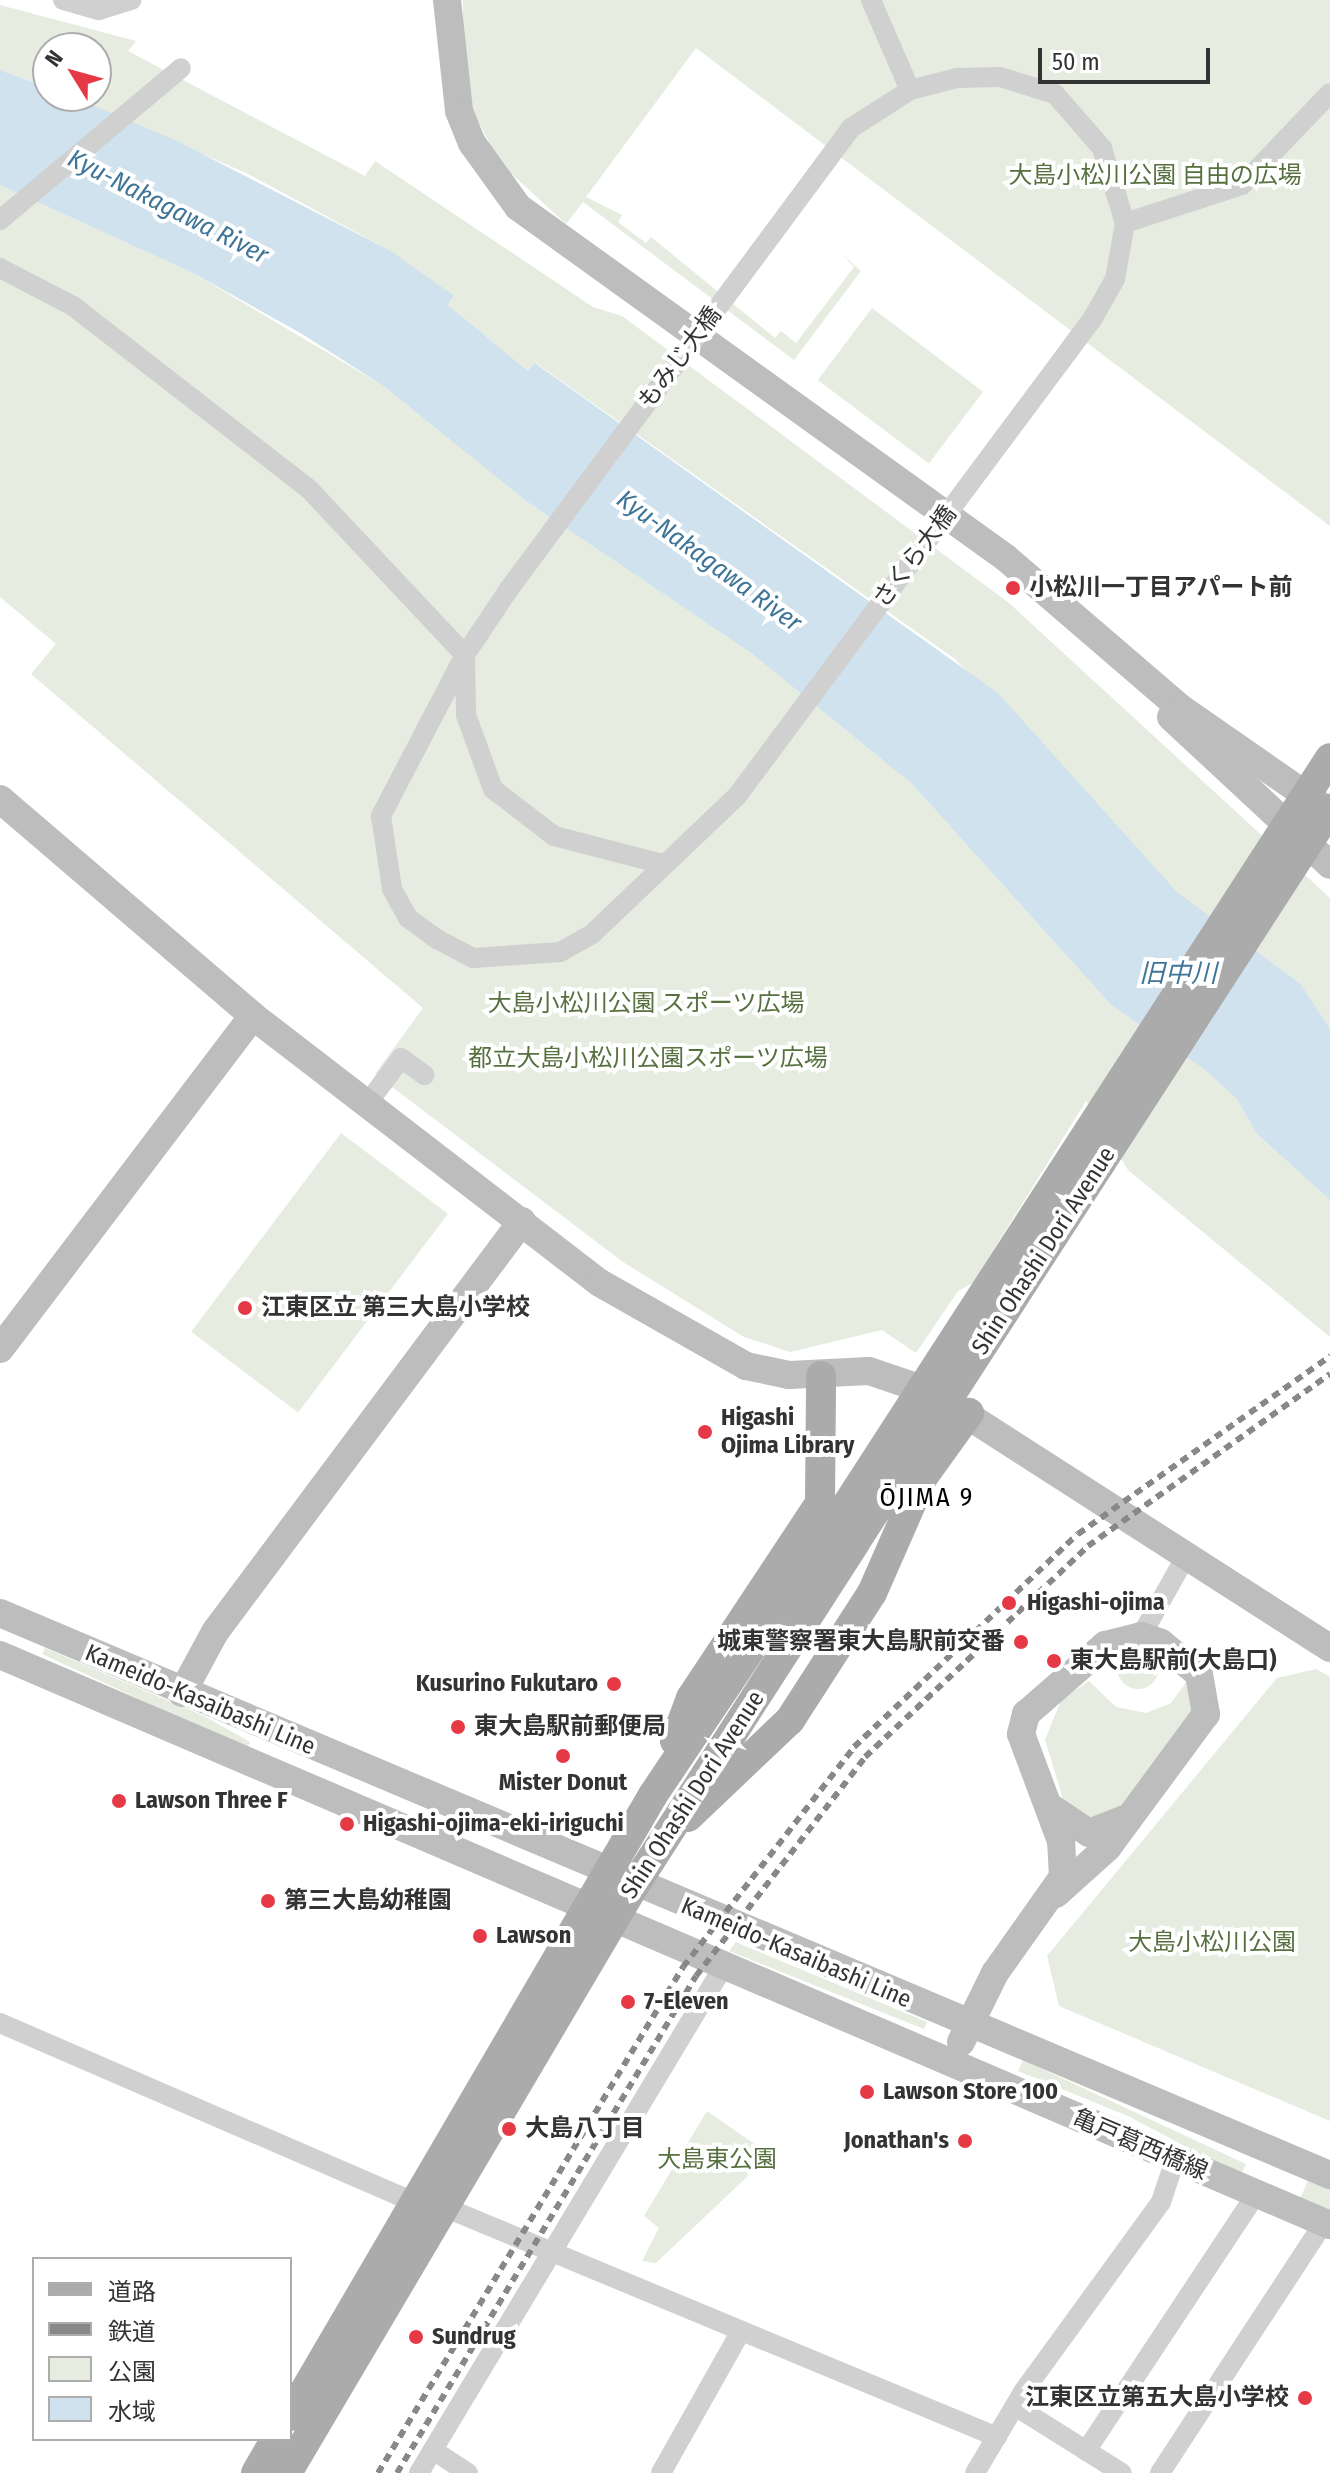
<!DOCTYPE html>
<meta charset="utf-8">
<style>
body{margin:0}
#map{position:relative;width:1330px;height:2473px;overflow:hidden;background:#fff;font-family:"Fira Sans Condensed","Noto Sans JP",sans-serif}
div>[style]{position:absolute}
.green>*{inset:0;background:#e6ecdf;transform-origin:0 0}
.round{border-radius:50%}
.water>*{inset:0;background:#cfe2ee}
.street>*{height:20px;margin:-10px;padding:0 10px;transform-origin:10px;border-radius:10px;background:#d0d0d0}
.secondary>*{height:28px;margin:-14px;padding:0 14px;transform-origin:14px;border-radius:14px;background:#bdbdbd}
.primary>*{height:30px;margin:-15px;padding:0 15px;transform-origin:15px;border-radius:15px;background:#ababab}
.rail>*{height:6px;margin-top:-3px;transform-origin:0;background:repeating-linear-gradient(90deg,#888 0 8px,transparent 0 14px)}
.street-bridge>*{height:20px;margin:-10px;padding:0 10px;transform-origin:10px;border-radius:10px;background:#d0d0d0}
.primary-bridge>*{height:30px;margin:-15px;padding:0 15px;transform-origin:15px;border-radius:15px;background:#ababab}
.dots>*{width:22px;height:22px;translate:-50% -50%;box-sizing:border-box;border:4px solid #fff;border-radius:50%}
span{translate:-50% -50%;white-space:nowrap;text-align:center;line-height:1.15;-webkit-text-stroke:8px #fff;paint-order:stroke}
.park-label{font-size:24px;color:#56703f}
.street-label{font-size:24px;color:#333}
.poi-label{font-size:24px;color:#333;font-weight:700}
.left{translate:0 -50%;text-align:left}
.right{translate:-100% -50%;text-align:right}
.water-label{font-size:26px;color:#3f7597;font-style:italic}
.neighbourhood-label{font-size:26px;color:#000;letter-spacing:2px}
.legend{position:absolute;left:32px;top:2257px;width:260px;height:184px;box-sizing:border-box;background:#fff;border:2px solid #adadad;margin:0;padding:10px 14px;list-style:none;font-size:24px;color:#333}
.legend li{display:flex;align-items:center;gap:16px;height:40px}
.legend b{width:40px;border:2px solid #adadad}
.north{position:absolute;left:32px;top:32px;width:80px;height:80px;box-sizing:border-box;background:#fff;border:2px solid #adadad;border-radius:50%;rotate:307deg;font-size:22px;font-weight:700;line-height:32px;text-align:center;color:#333}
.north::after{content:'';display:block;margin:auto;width:28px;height:36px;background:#e63946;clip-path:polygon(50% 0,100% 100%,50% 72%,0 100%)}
.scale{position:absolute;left:1038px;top:48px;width:172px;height:36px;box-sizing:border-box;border:4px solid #333;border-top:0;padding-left:10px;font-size:24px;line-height:28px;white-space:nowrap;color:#333;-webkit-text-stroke:6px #fff;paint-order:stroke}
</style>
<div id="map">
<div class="green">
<div style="clip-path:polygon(463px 0,1330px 0,1330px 526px,696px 48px,586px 197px,622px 215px,618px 222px,646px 243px,651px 237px,775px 338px,781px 331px,796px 343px,854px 267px,842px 254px,861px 271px,794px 360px,583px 202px,566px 224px,500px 163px,474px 113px,463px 61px)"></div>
<div style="clip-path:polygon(0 5px,136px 41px,128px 51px,365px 176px,375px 161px,593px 307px,622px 316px,1009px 603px,1330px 898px,1330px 1029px,1301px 984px,1176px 891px,955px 659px,536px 363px,528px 371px,448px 305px,454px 297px,391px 251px,248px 174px,71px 96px,96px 96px,96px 48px,48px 48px,48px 88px,0 70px)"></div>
<div style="clip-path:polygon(0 185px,193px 273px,382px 385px,526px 501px,751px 653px,912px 784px,1111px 1005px,1201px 1067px,1236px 1098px,1257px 1134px,1330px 1200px,1330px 1337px,1128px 1170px,1086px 1101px,973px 1283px,958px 1291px,916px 1353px,882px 1330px,790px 1352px,744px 1337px,623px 1262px,375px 1074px,423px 1008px,31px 674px,56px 644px,0 597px)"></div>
<div style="left:872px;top:308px;width:139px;height:90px;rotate:37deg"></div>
<div style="left:341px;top:1133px;width:134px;height:249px;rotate:37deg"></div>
<div class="round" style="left:1117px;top:1647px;width:42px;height:42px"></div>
<div style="clip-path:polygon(45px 1648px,204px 1716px,250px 1742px,247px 1749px,42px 1654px)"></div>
<div style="clip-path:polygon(1316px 1669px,1330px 1677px,1330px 2121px,1059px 2006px,1047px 1956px,1277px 1678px)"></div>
<div style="clip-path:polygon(1190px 1677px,1200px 1698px,1132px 1802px,1094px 1820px,1064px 1802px,1045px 1740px,1061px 1700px,1089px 1681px,1116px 1707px,1146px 1713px,1171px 1703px)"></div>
<div style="clip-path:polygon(736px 1942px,927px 2022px,924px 2029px,729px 1951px)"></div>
<div style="clip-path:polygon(1023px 2060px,1246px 2164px,1241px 2176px,1130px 2117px,1018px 2071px)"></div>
<div style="clip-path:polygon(707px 2111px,770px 2155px,656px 2263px,642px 2261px,659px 2228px,644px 2216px)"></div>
<div style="clip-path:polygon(1309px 2178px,1330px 2187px,1330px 2211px,1300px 2199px)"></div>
</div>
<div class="water">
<div style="clip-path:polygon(0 70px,48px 88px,48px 96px,71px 96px,179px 142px,391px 251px,454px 296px,448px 305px,528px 371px,535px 363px,998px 693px,1176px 891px,1301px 984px,1330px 1029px,1330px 1200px,1257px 1134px,1236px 1098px,1201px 1067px,1111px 1005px,912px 784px,751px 653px,526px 501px,382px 385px,302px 334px,193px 273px,0 185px)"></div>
</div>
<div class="street">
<div style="left:63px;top:0;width:37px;rotate:16deg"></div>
<div style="left:99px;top:10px;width:34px;rotate:-17deg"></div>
<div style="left:871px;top:0;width:98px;rotate:66.6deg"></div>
<div style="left:851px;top:128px;width:70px;rotate:-32.8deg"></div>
<div style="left:910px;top:90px;width:49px;rotate:-14.3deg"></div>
<div style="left:957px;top:78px;width:43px;rotate:-1.3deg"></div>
<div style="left:1000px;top:77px;width:58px;rotate:17.2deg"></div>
<div style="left:1055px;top:94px;width:72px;rotate:49deg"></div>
<div style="left:1102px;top:148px;width:78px;rotate:73deg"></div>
<div style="left:1125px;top:223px;width:57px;rotate:100.1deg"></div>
<div style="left:1115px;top:279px;width:45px;rotate:119.4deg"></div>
<div style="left:0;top:220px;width:236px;rotate:-40deg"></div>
<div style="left:1125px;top:223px;width:123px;rotate:-18deg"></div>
<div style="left:1242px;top:185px;width:127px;rotate:-46.3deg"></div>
<div style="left:0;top:268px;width:82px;rotate:27.5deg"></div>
<div style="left:73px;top:306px;width:299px;rotate:37.8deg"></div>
<div style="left:309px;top:489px;width:228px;rotate:46.8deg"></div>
<div style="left:465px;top:655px;width:182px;rotate:117.6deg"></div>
<div style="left:381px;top:816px;width:74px;rotate:81.4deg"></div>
<div style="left:392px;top:889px;width:33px;rotate:61deg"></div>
<div style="left:408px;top:918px;width:36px;rotate:36deg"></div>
<div style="left:437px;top:939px;width:41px;rotate:27.8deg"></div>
<div style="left:473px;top:958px;width:87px;rotate:-3.9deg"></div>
<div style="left:560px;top:952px;width:35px;rotate:-29deg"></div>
<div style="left:591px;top:935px;width:202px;rotate:-43.6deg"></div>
<div style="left:509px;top:589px;width:79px;rotate:123.7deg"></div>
<div style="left:465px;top:655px;width:60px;rotate:89deg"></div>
<div style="left:466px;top:715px;width:79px;rotate:70deg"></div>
<div style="left:493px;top:789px;width:77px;rotate:37.6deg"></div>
<div style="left:554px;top:836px;width:112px;rotate:14.5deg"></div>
<div style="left:367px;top:1104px;width:57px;rotate:-53.5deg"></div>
<div style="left:401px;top:1058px;width:29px;rotate:36deg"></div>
<div style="left:1141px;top:1636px;width:92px;rotate:-60.6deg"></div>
<div style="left:0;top:2023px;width:435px;rotate:23.4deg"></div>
<div style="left:399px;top:2196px;width:46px;rotate:13.7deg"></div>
<div style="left:444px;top:2207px;width:599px;rotate:22.58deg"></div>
<div style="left:1015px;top:2406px;width:126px;rotate:32.1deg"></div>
<div style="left:433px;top:2450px;width:42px;rotate:33.3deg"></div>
<div style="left:1086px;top:2451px;width:308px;rotate:-56.5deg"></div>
<div style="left:419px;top:2473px;width:588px;rotate:-58.99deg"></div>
<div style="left:661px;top:2473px;width:163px;rotate:-60.6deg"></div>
<div style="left:975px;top:2473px;width:94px;rotate:-59.3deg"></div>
<div style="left:1023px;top:2392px;width:235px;rotate:-54deg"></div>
<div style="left:1161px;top:2202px;width:44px;rotate:-71.6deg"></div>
<div style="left:1160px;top:2473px;width:300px;rotate:-56.8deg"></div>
</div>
<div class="secondary">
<div style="left:447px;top:0;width:112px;rotate:83.8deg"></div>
<div style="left:459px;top:111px;width:35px;rotate:68deg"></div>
<div style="left:472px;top:143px;width:79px;rotate:54.3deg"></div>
<div style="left:518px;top:207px;width:601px;rotate:35.73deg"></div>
<div style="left:1006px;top:558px;width:228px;rotate:40.7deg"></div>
<div style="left:1179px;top:707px;width:175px;rotate:34.8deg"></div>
<div style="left:1171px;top:717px;width:217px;rotate:42.9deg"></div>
<div style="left:0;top:799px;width:333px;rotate:40.6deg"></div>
<div style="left:253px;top:1016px;width:438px;rotate:37.6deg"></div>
<div style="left:600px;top:1283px;width:168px;rotate:29.6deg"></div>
<div style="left:746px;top:1366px;width:44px;rotate:11.8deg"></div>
<div style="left:789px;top:1375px;width:80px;rotate:-2.9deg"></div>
<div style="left:869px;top:1371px;width:65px;rotate:18.7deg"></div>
<div style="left:931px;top:1392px;width:474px;rotate:32.7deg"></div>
<div style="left:0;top:1349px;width:418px;rotate:-52.8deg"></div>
<div style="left:0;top:1613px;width:1444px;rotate:22.91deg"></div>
<div style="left:0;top:1655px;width:1447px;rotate:23.2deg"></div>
<div style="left:182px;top:1693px;width:69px;rotate:-61.6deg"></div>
<div style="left:215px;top:1632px;width:513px;rotate:-53.24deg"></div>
<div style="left:1050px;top:1807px;width:47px;rotate:33.7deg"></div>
<div style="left:1089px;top:1833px;width:41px;rotate:-21.5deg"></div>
<div style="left:961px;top:2042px;width:77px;rotate:-63.8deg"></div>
<div style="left:995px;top:1973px;width:118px;rotate:-54.7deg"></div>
<div style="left:1063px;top:1877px;width:36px;rotate:-93deg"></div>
<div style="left:1061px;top:1841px;width:114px;rotate:-110.5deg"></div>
<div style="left:1021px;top:1734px;width:21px;rotate:-76deg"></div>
<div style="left:1026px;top:1714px;width:105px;rotate:-41.1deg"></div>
<div style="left:1105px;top:1645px;width:37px;rotate:-14deg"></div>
<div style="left:1141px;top:1636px;width:21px;rotate:19deg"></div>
<div style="left:1161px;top:1643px;width:49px;rotate:39.2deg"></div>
<div style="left:1199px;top:1674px;width:41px;rotate:80.1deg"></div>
<div style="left:1206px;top:1714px;width:165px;rotate:126.4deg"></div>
<div style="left:1108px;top:1847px;width:70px;rotate:137.9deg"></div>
</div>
<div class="primary">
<div style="left:675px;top:1741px;width:46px;rotate:-69.6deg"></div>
<div style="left:691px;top:1698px;width:234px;rotate:-56.5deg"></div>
<div style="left:820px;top:1503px;width:127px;rotate:-89.5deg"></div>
<div style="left:688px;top:1817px;width:141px;rotate:-43.6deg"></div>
<div style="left:790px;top:1720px;width:151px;rotate:-57.2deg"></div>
<div style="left:872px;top:1593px;width:127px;rotate:-66.3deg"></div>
<div style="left:923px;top:1477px;width:79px;rotate:-54.3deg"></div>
<div style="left:290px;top:2416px;width:719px;rotate:-59.69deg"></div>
<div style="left:653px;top:1795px;width:314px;rotate:-56.2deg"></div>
<div style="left:256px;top:2473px;width:39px;rotate:-60deg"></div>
<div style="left:287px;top:2473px;width:682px;rotate:-59.41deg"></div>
<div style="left:634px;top:1886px;width:407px;rotate:-57.2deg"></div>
</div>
<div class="rail">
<div style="left:378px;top:2473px;width:591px;rotate:-58.92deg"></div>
<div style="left:683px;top:1967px;width:279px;rotate:-52.1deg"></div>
<div style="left:854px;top:1747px;width:309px;rotate:-43.6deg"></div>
<div style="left:1078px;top:1534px;width:309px;rotate:-35.2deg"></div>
<div style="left:397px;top:2473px;width:580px;rotate:-58.97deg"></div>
<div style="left:696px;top:1976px;width:277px;rotate:-52.3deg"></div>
<div style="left:865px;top:1757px;width:307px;rotate:-43.4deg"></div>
<div style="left:1088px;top:1546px;width:297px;rotate:-35.4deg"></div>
</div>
<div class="street-bridge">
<div style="left:509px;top:589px;width:574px;rotate:-53.43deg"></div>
<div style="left:737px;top:796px;width:596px;rotate:-53.32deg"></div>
</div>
<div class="primary-bridge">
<div style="left:828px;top:1534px;width:924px;rotate:-57.1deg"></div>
<div style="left:854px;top:1544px;width:876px;rotate:-57.07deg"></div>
</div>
<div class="dots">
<div style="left:1013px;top:588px;background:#e63946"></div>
<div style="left:245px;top:1308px;background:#e63946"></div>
<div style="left:705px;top:1432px;background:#e63946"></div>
<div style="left:1009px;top:1603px;background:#e63946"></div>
<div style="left:1021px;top:1642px;background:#e63946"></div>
<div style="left:1054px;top:1661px;background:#e63946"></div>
<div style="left:614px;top:1684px;background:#e63946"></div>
<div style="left:458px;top:1727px;background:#e63946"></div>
<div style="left:563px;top:1756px;background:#e63946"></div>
<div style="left:119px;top:1801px;background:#e63946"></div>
<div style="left:347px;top:1824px;background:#e63946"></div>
<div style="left:268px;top:1901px;background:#e63946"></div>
<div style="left:480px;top:1936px;background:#e63946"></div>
<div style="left:628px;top:2002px;background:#e63946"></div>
<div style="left:867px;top:2092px;background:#e63946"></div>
<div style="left:509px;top:2129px;background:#e63946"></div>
<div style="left:965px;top:2141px;background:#e63946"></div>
<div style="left:416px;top:2337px;background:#e63946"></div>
<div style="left:1305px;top:2398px;background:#e63946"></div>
</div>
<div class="park-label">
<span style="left:1155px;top:176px">大島小松川公園 自由の広場</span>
<span style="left:646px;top:1004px">大島小松川公園 スポーツ広場</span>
<span style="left:648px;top:1059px">都立大島小松川公園スポーツ広場</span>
<span style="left:1212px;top:1943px">大島小松川公園</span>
<span style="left:717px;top:2160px">大島東公園</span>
</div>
<div class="street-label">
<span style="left:680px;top:358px;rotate:-53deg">もみじ大橋</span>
<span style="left:915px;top:557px;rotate:-53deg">さくら大橋</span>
<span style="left:1044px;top:1251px;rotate:-57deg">Shin Ohashi Dori Avenue</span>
<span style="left:200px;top:1700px;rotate:23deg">Kameido-Kasaibashi Line</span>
<span style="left:693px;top:1795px;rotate:-57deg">Shin Ohashi Dori Avenue</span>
<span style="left:796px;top:1953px;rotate:23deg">Kameido-Kasaibashi Line</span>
<span style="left:1140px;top:2145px;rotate:23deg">亀戸葛西橋線</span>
</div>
<div class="poi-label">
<span class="left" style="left:1029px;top:588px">小松川一丁目アパート前</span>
<span class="left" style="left:261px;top:1308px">江東区立 第三大島小学校</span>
<span class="left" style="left:721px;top:1432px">Higashi<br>Ojima Library</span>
<span class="left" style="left:1027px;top:1603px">Higashi-ojima</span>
<span class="right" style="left:1005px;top:1642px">城東警察署東大島駅前交番</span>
<span class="left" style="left:1070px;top:1661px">東大島駅前(大島口)</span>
<span class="right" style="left:598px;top:1684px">Kusurino Fukutaro</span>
<span class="left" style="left:474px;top:1727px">東大島駅前郵便局</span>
<span style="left:563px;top:1783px">Mister Donut</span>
<span class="left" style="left:135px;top:1801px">Lawson Three F</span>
<span class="left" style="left:363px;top:1824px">Higashi-ojima-eki-iriguchi</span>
<span class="left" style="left:284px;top:1901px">第三大島幼稚園</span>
<span class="left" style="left:496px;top:1936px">Lawson</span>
<span class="left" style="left:644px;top:2002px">7-Eleven</span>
<span class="left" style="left:883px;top:2092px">Lawson Store 100</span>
<span class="left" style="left:525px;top:2129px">大島八丁目</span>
<span class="right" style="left:949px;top:2141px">Jonathan's</span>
<span class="left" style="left:432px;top:2337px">Sundrug</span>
<span class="right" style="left:1289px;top:2398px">江東区立第五大島小学校</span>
</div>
<div class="water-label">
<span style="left:168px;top:207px;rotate:27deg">Kyu-Nakagawa River</span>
<span style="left:709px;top:561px;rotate:36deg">Kyu-Nakagawa River</span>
<span style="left:1178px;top:974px">旧中川</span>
</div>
<div class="neighbourhood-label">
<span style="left:927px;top:1498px">ŌJIMA 9</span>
</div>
<ul class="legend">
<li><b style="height:10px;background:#ababab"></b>道路</li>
<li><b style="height:10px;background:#888"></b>鉄道</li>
<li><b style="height:22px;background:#e6ecdf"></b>公園</li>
<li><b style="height:22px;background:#cfe2ee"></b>水域</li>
</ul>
<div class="north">N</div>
<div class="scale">50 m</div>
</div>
